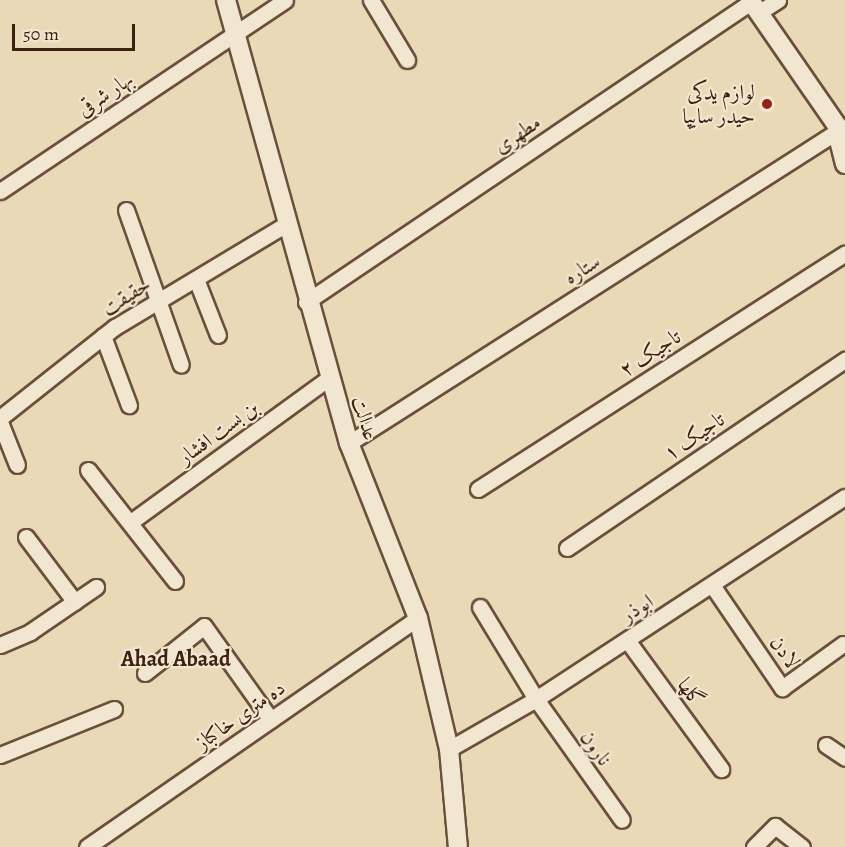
<!DOCTYPE html>
<meta charset="utf-8">
<style>
body{margin:0}
#map{position:relative;width:845px;height:847px;overflow:hidden;background:#ead9b7;font-family:Alegreya,Amiri,serif}
div>[style]{position:absolute}
.roads{filter:drop-shadow(2px 0 #6a4f3b) drop-shadow(-2px 0 #6a4f3b) drop-shadow(0 2px #6a4f3b) drop-shadow(0 -2px #6a4f3b)}
.minor>*{height:15px;margin:-7.5px;padding:0 7.5px;transform-origin:7.5px;border-radius:7.5px;background:#f1e6d0}
.tertiary>*{height:18px;margin:-9px;padding:0 9px;transform-origin:9px;border-radius:9px;background:#f1e6d0}
.dots>*{width:16px;height:16px;translate:-50% -50%;box-sizing:border-box;border:3px solid #f1e6d0;border-radius:50%}
span{translate:-50% -50%;white-space:nowrap;text-align:center;line-height:1.15;-webkit-text-stroke:4.5px #f1e6d0;paint-order:stroke}
.poi-label{font-size:21px;color:#3f2112}
.right{translate:-100% -50%;text-align:right}
.street-label{font-size:21px;color:#3f2112}
.neighbourhood-label{font-size:22px;color:#3f2112;font-weight:700}
.scale{position:absolute;left:12px;top:24px;width:123px;height:27px;box-sizing:border-box;border:3px solid #3f2112;border-top:0;padding-left:8px;font-size:18px;line-height:21px;white-space:nowrap;color:#3f2112;-webkit-text-stroke:4px #f1e6d0;paint-order:stroke}
</style>
<div id="map">
<div class="roads">
<div class="minor">
<div style="left:371px;top:0;width:70px;rotate:59deg"></div>
<div style="left:758px;top:13px;width:24px;rotate:-33deg"></div>
<div style="left:0;top:191px;width:343px;rotate:-33.8deg"></div>
<div style="left:126px;top:210px;width:164px;rotate:70.5deg"></div>
<div style="left:196px;top:279px;width:60px;rotate:68.6deg"></div>
<div style="left:306px;top:302px;width:537px;rotate:-33.99deg"></div>
<div style="left:103px;top:336px;width:74px;rotate:69.4deg"></div>
<div style="left:0;top:418px;width:147px;rotate:-38.4deg"></div>
<div style="left:115px;top:327px;width:198px;rotate:-31deg"></div>
<div style="left:0;top:422px;width:46px;rotate:68.4deg"></div>
<div style="left:349px;top:443px;width:587px;rotate:-32.55deg"></div>
<div style="left:88px;top:470px;width:141px;rotate:51.9deg"></div>
<div style="left:478px;top:489px;width:436px;rotate:-32.7deg"></div>
<div style="left:132px;top:521px;width:245px;rotate:-36deg"></div>
<div style="left:26px;top:537px;width:81px;rotate:53deg"></div>
<div style="left:567px;top:548px;width:336px;rotate:-34.1deg"></div>
<div style="left:712px;top:585px;width:125px;rotate:55.8deg"></div>
<div style="left:782px;top:688px;width:75px;rotate:-35.8deg"></div>
<div style="left:480px;top:607px;width:108px;rotate:58.7deg"></div>
<div style="left:536px;top:699px;width:148px;rotate:54.6deg"></div>
<div style="left:627px;top:640px;width:160px;rotate:53.9deg"></div>
<div style="left:0;top:645px;width:33px;rotate:-23deg"></div>
<div style="left:30px;top:632px;width:80px;rotate:-34.3deg"></div>
<div style="left:145px;top:673px;width:75px;rotate:-38.5deg"></div>
<div style="left:204px;top:626px;width:115px;rotate:54.5deg"></div>
<div style="left:826px;top:745px;width:23px;rotate:34deg"></div>
<div style="left:449px;top:749px;width:100px;rotate:-29.9deg"></div>
<div style="left:536px;top:699px;width:369px;rotate:-33.2deg"></div>
<div style="left:0;top:755px;width:123px;rotate:-22deg"></div>
<div style="left:87px;top:847px;width:402px;rotate:-34.7deg"></div>
<div style="left:754px;top:847px;width:30px;rotate:-45deg"></div>
<div style="left:775px;top:826px;width:34px;rotate:38deg"></div>
</div>
<div class="tertiary">
<div style="left:226px;top:0;width:460px;rotate:74.5deg"></div>
<div style="left:349px;top:443px;width:188px;rotate:68.5deg"></div>
<div style="left:418px;top:618px;width:135px;rotate:76.7deg"></div>
<div style="left:449px;top:749px;width:98px;rotate:84.8deg"></div>
<div style="left:750px;top:0;width:167px;rotate:55.3deg"></div>
<div style="left:837px;top:132px;width:33px;rotate:76deg"></div>
</div>
</div>
<div class="dots">
<div style="left:767px;top:104px;background:#8f2418"></div>
</div>
<div class="poi-label">
<span class="right" style="left:755px;top:104px">لوازم یدکی<br>حیدر سایپا</span>
</div>
<div class="street-label">
<span style="left:105px;top:94px;rotate:-34deg">بهار شرقی</span>
<span style="left:517px;top:134px;rotate:-34deg">مطهری</span>
<span style="left:582px;top:269px;rotate:-32deg">ستاره</span>
<span style="left:126px;top:296px;rotate:-32deg">حقیقت</span>
<span style="left:650px;top:353px;rotate:-33deg">تاجیک ۲</span>
<span style="left:365px;top:418px;rotate:73deg">عدالت</span>
<span style="left:218px;top:432px;rotate:-36deg">بن بست افشار</span>
<span style="left:694px;top:436px;rotate:-34deg">تاجیک ۱</span>
<span style="left:637px;top:608px;rotate:-33deg">ابوذر</span>
<span style="left:785px;top:652px;rotate:53deg">لادن</span>
<span style="left:691px;top:692px;rotate:54deg">گلها</span>
<span style="left:240px;top:715px;rotate:-35deg">ده متری خاکباز</span>
<span style="left:596px;top:748px;rotate:54deg">نارون</span>
</div>
<div class="neighbourhood-label">
<span style="left:176px;top:660px">Ahad Abaad</span>
</div>
<div class="scale">50 m</div>
</div>
